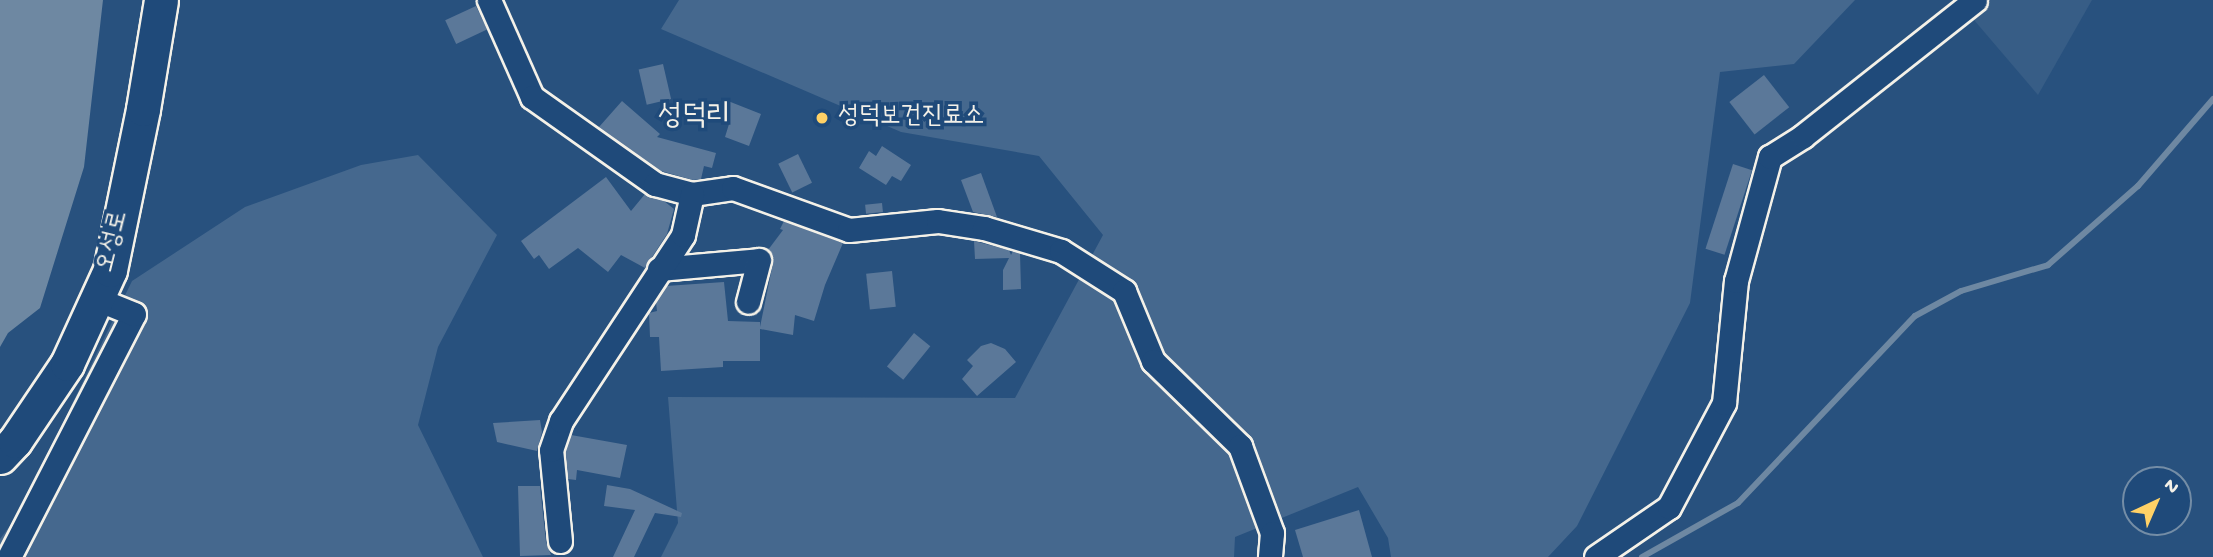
<!DOCTYPE html>
<meta charset="utf-8">
<style>
body{margin:0}
#map{position:relative;width:2213px;height:557px;overflow:hidden;background:#28517e;font-family:"Gochi Hand","Poor Story",sans-serif}
div>[style]{position:absolute}
.built>*{inset:0;background:#375d86}
.green>*{inset:0;background:#45688e}
.water>*{inset:0;background:#6e88a2}
.stream>*{height:6px;margin:-3px;padding:0 3px;transform-origin:3px;border-radius:3px;background:#6e88a2}
.building>*{inset:0;background:#5b7899;transform-origin:0 0}
.roads{filter:drop-shadow(2px 0 #f4f1e8) drop-shadow(-2px 0 #f4f1e8) drop-shadow(0 2px #f4f1e8) drop-shadow(0 -2px #f4f1e8)}
.street>*{height:23px;margin:-11.5px;padding:0 11.5px;transform-origin:11.5px;border-radius:11.5px;background:#1f4a7a}
.secondary>*{height:33px;margin:-16.5px;padding:0 16.5px;transform-origin:16.5px;border-radius:16.5px;background:#1f4a7a}
.dots>*{width:19px;height:19px;translate:-50% -50%;box-sizing:border-box;border:4px solid #1f4a7a;border-radius:50%}
span{translate:-50% -50%;white-space:nowrap;text-align:center;line-height:1.15;-webkit-text-stroke:7px #1f4a7a;paint-order:stroke}
.poi-label{font-size:26px;color:#f4f1e8}
.left{translate:0 -50%;text-align:left}
.street-label{font-size:26px;color:#f4f1e8}
.quarter-label{font-size:30px;color:#f4f1e8}
.north{position:absolute;left:2122px;top:466px;width:70px;height:70px;box-sizing:border-box;background:#1f4a7a;border:2px solid #748da6;border-radius:50%;rotate:44deg;font-size:19px;font-weight:700;line-height:28px;text-align:center;color:#f4f1e8}
.north::after{content:'';display:block;margin:auto;width:24px;height:32px;background:#ffd166;clip-path:polygon(50% 0,100% 100%,50% 72%,0 100%)}
</style>
<div id="map">
<div class="built">
<div style="clip-path:polygon(1985px 0,2092px 0,2038px 95px,1974px 20px)"></div>
</div>
<div class="green">
<div style="clip-path:polygon(679px 0,1855px 0,1794px 64px,1720px 72px,1690px 303px,1577px 526px,1548px 557px,1391px 557px,1388px 538px,1358px 487px,1235px 537px,1234px 557px,661px 557px,678px 523px,668px 397px,1015px 398px,1103px 235px,1039px 156px,901px 132px,661px 29px)"></div>
<div style="clip-path:polygon(418px 155px,497px 235px,438px 347px,418px 425px,483px 557px,0 557px,0 539px,18px 515px,132px 281px,245px 207px,361px 165px)"></div>
</div>
<div class="water">
<div style="clip-path:polygon(0 0,103px 0,84px 167px,40px 308px,8px 333px,0 347px)"></div>
</div>
<div class="stream">
<div style="left:1642px;top:557px;width:110px;rotate:-29.4deg"></div>
<div style="left:1738px;top:503px;width:257px;rotate:-46.6deg"></div>
<div style="left:1915px;top:316px;width:52px;rotate:-28.5deg"></div>
<div style="left:1961px;top:291px;width:91px;rotate:-16.6deg"></div>
<div style="left:2048px;top:265px;width:120px;rotate:-41.3deg"></div>
<div style="left:2138px;top:186px;width:115px;rotate:-49.2deg"></div>
</div>
<div class="building">
<div style="left:476px;top:6px;width:26px;height:34px;rotate:65deg"></div>
<div style="left:663px;top:64px;width:36px;height:25px;rotate:77deg"></div>
<div style="left:1764px;top:75px;width:41px;height:44px;rotate:52deg"></div>
<div style="clip-path:polygon(723px 99px,761px 114px,749px 146px,725px 137px,729px 124px,716px 119px)"></div>
<div style="clip-path:polygon(622px 101px,660px 134px,657px 137px,716px 153px,712px 168px,704px 166px,701px 179px,693px 180px,661px 171px,599px 127px)"></div>
<div style="clip-path:polygon(882px 146px,911px 165px,901px 181px,892px 176px,886px 185px,859px 168px,869px 151px,876px 156px)"></div>
<div style="left:798px;top:154px;width:32px;height:22px;rotate:64deg"></div>
<div style="left:1733px;top:164px;width:20px;height:89px;rotate:18deg"></div>
<div style="clip-path:polygon(981px 173px,997px 217px,973px 212px,961px 180px)"></div>
<div style="clip-path:polygon(606px 177px,631px 211px,645px 194px,664px 201px,674px 209px,667px 234px,645px 268px,621px 255px,608px 272px,578px 248px,549px 269px,539px 255px,534px 259px,521px 241px)"></div>
<div style="left:882px;top:203px;width:9px;height:17px;rotate:84deg"></div>
<div style="clip-path:polygon(784px 221px,843px 243px,825px 285px,814px 321px,795px 315px,793px 335px,760px 329px,760px 361px,723px 361px,723px 367px,661px 371px,659px 337px,650px 337px,649px 313px,657px 311px,656px 302px,666px 286px,724px 282px,728px 321px,760px 322px,760px 327px,773px 263px,768px 250px,783px 230px,780px 229px)"></div>
<div style="clip-path:polygon(974px 241px,1009px 250px,1011px 255px,1013px 251px,1020px 253px,1021px 289px,1003px 290px,1003px 270px,1009px 258px,975px 259px)"></div>
<div style="left:892px;top:271px;width:36px;height:26px;rotate:84deg"></div>
<div style="left:914px;top:333px;width:21px;height:43px;rotate:39deg"></div>
<div style="clip-path:polygon(991px 343px,1005px 349px,1016px 362px,977px 396px,962px 379px,973px 366px,967px 360px,981px 346px)"></div>
<div style="clip-path:polygon(540px 420px,542px 432px,537px 451px,497px 442px,493px 423px)"></div>
<div style="clip-path:polygon(571px 435px,627px 445px,620px 478px,577px 470px,576px 480px,568px 479px,565px 452px)"></div>
<div style="clip-path:polygon(607px 485px,630px 489px,682px 513px,681px 517px,655px 513px,634px 557px,613px 557px,635px 510px,604px 506px)"></div>
<div style="clip-path:polygon(518px 486px,540px 486px,546px 542px,551px 555px,520px 556px)"></div>
<div style="clip-path:polygon(1359px 510px,1372px 557px,1303px 557px,1295px 530px)"></div>
</div>
<div class="roads">
<div class="street">
<div style="left:489px;top:0;width:106px;rotate:66.1deg"></div>
<div style="left:532px;top:97px;width:151px;rotate:35.3deg"></div>
<div style="left:655px;top:184px;width:38px;rotate:15deg"></div>
<div style="left:692px;top:194px;width:41px;rotate:-8.3deg"></div>
<div style="left:733px;top:188px;width:123px;rotate:19.9deg"></div>
<div style="left:849px;top:230px;width:89px;rotate:-5.8deg"></div>
<div style="left:938px;top:221px;width:47px;rotate:8.7deg"></div>
<div style="left:984px;top:228px;width:80px;rotate:16.6deg"></div>
<div style="left:1061px;top:251px;width:75px;rotate:32.4deg"></div>
<div style="left:1124px;top:291px;width:76px;rotate:67.5deg"></div>
<div style="left:1153px;top:361px;width:122px;rotate:44.3deg"></div>
<div style="left:1240px;top:446px;width:93px;rotate:69.8deg"></div>
<div style="left:1272px;top:533px;width:24px;rotate:95deg"></div>
<div style="left:659px;top:269px;width:100px;rotate:-5.1deg"></div>
<div style="left:759px;top:260px;width:43px;rotate:104.7deg"></div>
<div style="left:560px;top:541px;width:91px;rotate:-95.6deg"></div>
<div style="left:551px;top:450px;width:31px;rotate:-71deg"></div>
<div style="left:561px;top:421px;width:222px;rotate:-56.7deg"></div>
<div style="left:683px;top:235px;width:42px;rotate:-77.6deg"></div>
<div style="left:9px;top:557px;width:273px;rotate:-62.8deg"></div>
<div style="left:134px;top:314px;width:40px;rotate:-158deg"></div>
<div style="left:1596px;top:557px;width:88px;rotate:-34.4deg"></div>
<div style="left:1669px;top:507px;width:118px;rotate:-62.1deg"></div>
<div style="left:1724px;top:403px;width:123px;rotate:-84.4deg"></div>
<div style="left:1736px;top:281px;width:129px;rotate:-74.7deg"></div>
<div style="left:1770px;top:157px;width:39px;rotate:-32deg"></div>
<div style="left:1803px;top:136px;width:219px;rotate:-38.3deg"></div>
</div>
<div class="secondary">
<div style="left:0;top:457px;width:22px;rotate:-47deg"></div>
<div style="left:15px;top:441px;width:93px;rotate:-56deg"></div>
<div style="left:67px;top:364px;width:103px;rotate:-65.4deg"></div>
<div style="left:110px;top:270px;width:164px;rotate:-78.4deg"></div>
<div style="left:143px;top:109px;width:110px;rotate:-80.6deg"></div>
</div>
</div>
<div class="dots">
<div style="left:822px;top:118px;background:#ffd166"></div>
</div>
<div class="poi-label">
<span class="left" style="left:838px;top:118px">성덕보건진료소</span>
</div>
<div class="street-label">
<span style="left:114px;top:242px;rotate:-76deg">오성로</span>
</div>
<div class="quarter-label">
<span style="left:694px;top:118px">성덕리</span>
</div>
<div class="north">N</div>
</div>
